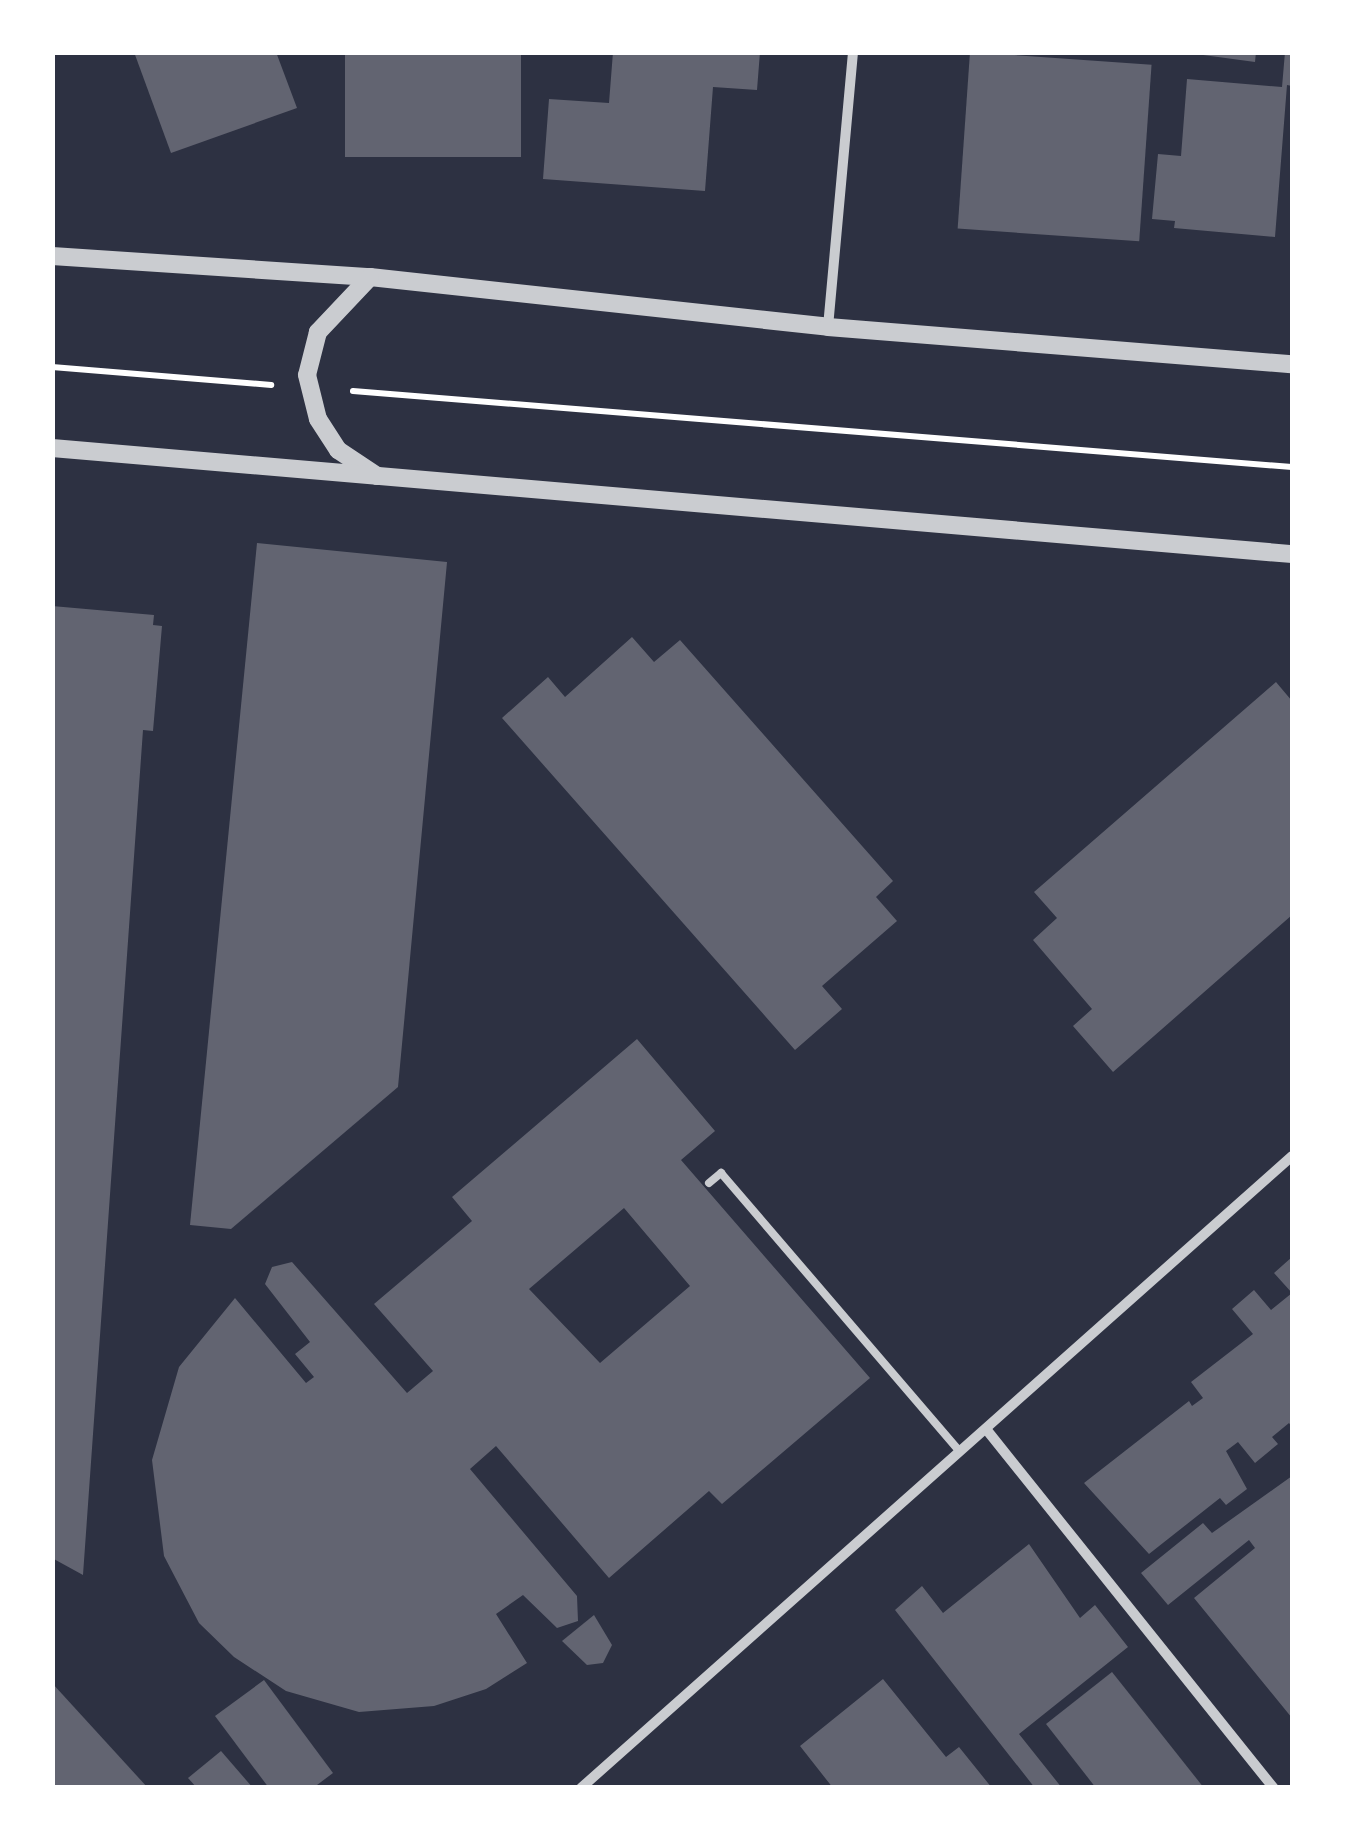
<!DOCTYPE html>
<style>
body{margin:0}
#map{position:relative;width:1345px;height:1840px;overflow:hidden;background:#2d3142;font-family:Overpass,sans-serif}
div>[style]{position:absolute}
.building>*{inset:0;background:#626471;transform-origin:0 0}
.path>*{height:6px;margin:-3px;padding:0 3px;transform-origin:3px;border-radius:3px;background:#fff}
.service>*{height:8px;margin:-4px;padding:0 4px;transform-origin:4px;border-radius:4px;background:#caccd0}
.minor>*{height:10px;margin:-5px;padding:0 5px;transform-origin:5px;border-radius:5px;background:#caccd0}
.tertiary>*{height:18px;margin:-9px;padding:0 9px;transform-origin:9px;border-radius:9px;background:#caccd0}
span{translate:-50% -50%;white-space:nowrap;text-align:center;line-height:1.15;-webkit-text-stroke:8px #fff;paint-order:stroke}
.frame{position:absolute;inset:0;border:55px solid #fff;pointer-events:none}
</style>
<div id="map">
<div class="building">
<div style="clip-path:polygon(134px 52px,276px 52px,297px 108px,171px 153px)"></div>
<div style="left:345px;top:52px;width:176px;height:105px"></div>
<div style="clip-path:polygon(613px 52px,760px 52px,757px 90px,713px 87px,705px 191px,543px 179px,549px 99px,609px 103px)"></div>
<div style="left:970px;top:52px;width:182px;height:177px;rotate:4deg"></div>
<div style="clip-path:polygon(1181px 52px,1256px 52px,1255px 62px)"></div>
<div style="clip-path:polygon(1285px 52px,1292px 52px,1292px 86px,1287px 85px,1275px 237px,1174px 228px,1175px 221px,1152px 219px,1158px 154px,1181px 156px,1187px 79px,1282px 87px)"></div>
<div style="clip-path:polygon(257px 543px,447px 562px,398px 1087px,231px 1229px,190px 1225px)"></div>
<div style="clip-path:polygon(52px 606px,154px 615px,153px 625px,162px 626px,153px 731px,143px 730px,83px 1575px,52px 1558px)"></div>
<div style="clip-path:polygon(632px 637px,654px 662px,680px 640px,893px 881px,876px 897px,897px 921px,822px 986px,842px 1009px,795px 1050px,502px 718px,548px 677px,565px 697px)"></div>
<div style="clip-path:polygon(1276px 682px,1292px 701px,1292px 915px,1113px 1072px,1073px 1026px,1092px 1009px,1033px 940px,1057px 918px,1034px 892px)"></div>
<div style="clip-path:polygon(evenodd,637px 1039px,715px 1131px,681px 1160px,870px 1378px,722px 1504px,709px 1491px,609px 1578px,496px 1446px,470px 1469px,577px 1596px,578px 1621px,557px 1628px,523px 1595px,496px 1614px,527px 1663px,486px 1689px,434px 1706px,359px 1712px,286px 1691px,234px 1657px,199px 1623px,164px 1556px,152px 1460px,179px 1367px,235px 1298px,306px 1383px,314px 1377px,295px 1354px,310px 1342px,265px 1284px,272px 1267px,292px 1262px,407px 1393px,433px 1371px,374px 1304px,472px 1221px,452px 1197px,637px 1039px,624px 1208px,690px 1286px,600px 1363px,529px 1289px,624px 1208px)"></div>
<div style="clip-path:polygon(1292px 1257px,1292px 1427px,1289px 1423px,1272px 1437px,1278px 1444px,1255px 1463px,1238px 1442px,1226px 1451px,1247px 1489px,1226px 1505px,1220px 1498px,1149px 1554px,1084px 1483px,1189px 1401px,1192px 1406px,1203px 1398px,1191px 1382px,1253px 1334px,1232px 1309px,1254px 1290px,1271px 1310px,1292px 1293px,1274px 1273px)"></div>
<div style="clip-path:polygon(1292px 1476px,1292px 1718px,1194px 1598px,1255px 1548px,1249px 1540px,1168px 1605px,1141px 1573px,1203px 1523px,1212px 1533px)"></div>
<div style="clip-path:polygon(1029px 1544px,1080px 1618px,1095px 1605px,1128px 1647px,1019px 1734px,1062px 1788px,1035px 1788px,895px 1610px,922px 1586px,943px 1613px)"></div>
<div style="clip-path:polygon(594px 1615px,612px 1645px,603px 1663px,587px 1665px,562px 1641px)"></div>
<div style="clip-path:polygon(1112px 1672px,1147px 1716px,1204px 1788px,1096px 1788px,1046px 1724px)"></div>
<div style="clip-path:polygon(883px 1679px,946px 1757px,959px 1747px,992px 1788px,833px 1788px,800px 1746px)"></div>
<div style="clip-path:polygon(264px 1680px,333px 1773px,313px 1788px,269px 1788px,215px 1716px)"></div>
<div style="clip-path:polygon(52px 1683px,148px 1788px,52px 1788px)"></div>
<div style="clip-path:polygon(221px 1751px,253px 1788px,197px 1788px,188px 1778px)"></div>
</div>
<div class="path">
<div style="left:52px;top:367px;width:220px;rotate:4.7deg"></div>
<div style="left:353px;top:391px;width:942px;rotate:4.63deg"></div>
</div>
<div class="service">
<div style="left:709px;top:1183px;width:16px;rotate:-40deg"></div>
<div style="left:721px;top:1173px;width:367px;rotate:49.4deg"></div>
</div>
<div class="minor">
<div style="left:828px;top:327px;width:276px;rotate:-84.8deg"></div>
<div style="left:986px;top:1429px;width:460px;rotate:51.3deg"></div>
<div style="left:581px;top:1788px;width:951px;rotate:-41.63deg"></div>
</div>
<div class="tertiary">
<div style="left:52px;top:256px;width:319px;rotate:3.8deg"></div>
<div style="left:370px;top:277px;width:461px;rotate:6.2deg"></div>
<div style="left:828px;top:327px;width:465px;rotate:4.6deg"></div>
<div style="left:370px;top:277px;width:76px;rotate:133.4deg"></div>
<div style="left:318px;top:332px;width:44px;rotate:104.3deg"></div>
<div style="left:307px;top:375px;width:45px;rotate:76deg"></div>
<div style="left:318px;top:419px;width:37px;rotate:57deg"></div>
<div style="left:338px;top:450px;width:47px;rotate:33.7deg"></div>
<div style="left:52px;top:448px;width:1245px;rotate:4.89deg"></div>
</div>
<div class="frame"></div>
</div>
